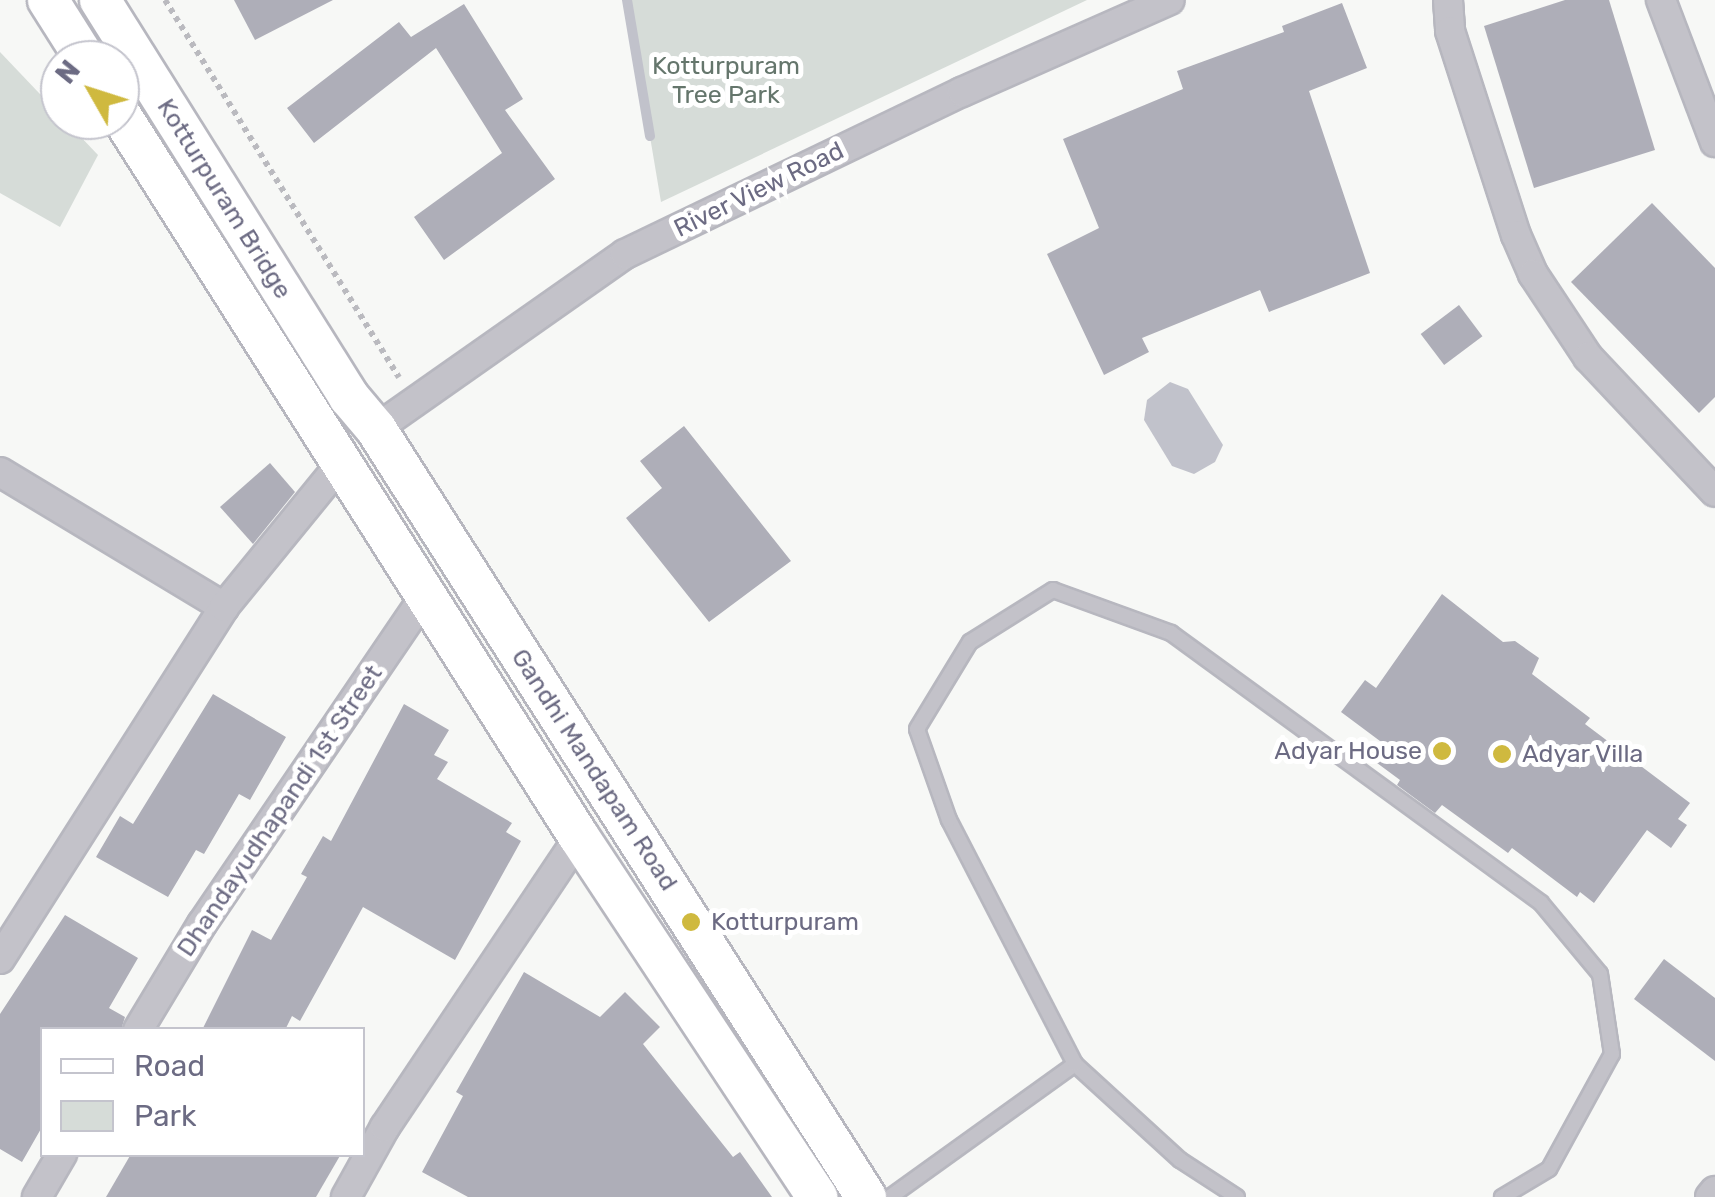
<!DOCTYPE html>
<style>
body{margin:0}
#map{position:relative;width:1715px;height:1197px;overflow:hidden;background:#f7f8f6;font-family:Rubik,sans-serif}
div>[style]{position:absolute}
.green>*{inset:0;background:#d6dcd8}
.water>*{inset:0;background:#c1c2cb}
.stream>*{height:10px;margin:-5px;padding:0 5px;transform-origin:5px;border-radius:5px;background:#c1c2cb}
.building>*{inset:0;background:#aeaeb8;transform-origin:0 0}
.path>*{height:6px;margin-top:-3px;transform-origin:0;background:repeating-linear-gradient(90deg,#bababf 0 5px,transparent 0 10px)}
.roads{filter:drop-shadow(2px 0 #b7b7bf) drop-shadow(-2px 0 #b7b7bf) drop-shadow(0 2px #b7b7bf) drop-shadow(0 -2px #b7b7bf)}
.service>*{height:14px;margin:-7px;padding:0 7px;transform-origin:7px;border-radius:7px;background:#c3c2c9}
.minor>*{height:28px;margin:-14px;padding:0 14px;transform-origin:14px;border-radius:14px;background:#c3c2c9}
.secondary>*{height:40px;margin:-20px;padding:0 20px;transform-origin:20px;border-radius:20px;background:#fff}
.dots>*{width:28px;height:28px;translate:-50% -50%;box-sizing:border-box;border:5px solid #fff;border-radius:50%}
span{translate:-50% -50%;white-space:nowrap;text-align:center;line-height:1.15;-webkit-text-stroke:10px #fff;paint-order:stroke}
.park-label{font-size:25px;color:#65766c}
.street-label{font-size:25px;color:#6c6b83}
.poi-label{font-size:25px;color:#6c6b83}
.right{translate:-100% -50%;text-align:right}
.left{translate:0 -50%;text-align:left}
.legend{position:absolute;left:40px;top:1027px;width:325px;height:130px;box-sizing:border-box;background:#fff;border:2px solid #c4c4cd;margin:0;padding:12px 18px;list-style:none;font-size:30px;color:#6c6b83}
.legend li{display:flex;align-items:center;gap:20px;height:50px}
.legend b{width:50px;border:2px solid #c4c4cd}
.north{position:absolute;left:40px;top:40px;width:100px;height:100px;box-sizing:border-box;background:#fff;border:2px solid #c4c4cd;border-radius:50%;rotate:309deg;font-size:28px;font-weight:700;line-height:40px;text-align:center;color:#6c6b83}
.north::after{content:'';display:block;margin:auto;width:35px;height:45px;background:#cfb93f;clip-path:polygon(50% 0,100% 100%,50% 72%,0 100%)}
</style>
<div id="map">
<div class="green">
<div style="clip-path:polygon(627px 0,1087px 0,661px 202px)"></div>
<div style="clip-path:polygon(0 52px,98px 155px,60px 227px,0 193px)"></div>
</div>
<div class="water">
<div style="clip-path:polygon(1170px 382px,1188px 389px,1223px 445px,1215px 462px,1194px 474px,1172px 466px,1144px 420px,1147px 400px)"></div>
</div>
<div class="stream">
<div style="left:627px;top:0;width:138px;rotate:80.4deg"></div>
</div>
<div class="building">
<div style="clip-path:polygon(234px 0,333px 0,255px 40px)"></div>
<div style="clip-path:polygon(1565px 0,1609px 0,1655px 150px,1534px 188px,1484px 26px)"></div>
<div style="clip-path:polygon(1342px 3px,1367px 68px,1309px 91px,1370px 273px,1269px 312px,1260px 290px,1142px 338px,1149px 352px,1104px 375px,1047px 254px,1099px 228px,1063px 139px,1183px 89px,1177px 71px,1284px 32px,1282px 26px)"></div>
<div style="clip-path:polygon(464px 4px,523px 99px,505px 110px,555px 179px,444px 260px,414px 217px,502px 153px,436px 48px,314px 143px,287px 108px,399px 22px,411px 37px)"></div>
<div style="clip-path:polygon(1652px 203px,1715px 268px,1715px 397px,1699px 413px,1571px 282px)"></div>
<div style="left:1459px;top:305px;width:39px;height:48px;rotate:53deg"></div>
<div style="clip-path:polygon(684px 426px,791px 561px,709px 622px,626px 518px,662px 488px,640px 461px)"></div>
<div style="clip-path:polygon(270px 463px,295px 492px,253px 544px,220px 507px)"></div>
<div style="clip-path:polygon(1442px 594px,1503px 642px,1515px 641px,1539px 658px,1532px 674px,1590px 718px,1585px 724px,1690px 803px,1678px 819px,1687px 825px,1671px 848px,1647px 830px,1594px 903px,1580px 892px,1577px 897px,1512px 848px,1508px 853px,1442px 805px,1435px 813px,1397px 785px,1400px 780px,1377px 763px,1384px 744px,1341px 712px,1365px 680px,1376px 688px)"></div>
<div style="clip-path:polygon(213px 694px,286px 737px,250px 800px,239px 794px,204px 854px,196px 850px,168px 897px,96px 857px,120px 816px,133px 824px)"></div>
<div style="clip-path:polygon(404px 704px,449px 730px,434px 755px,448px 762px,437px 779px,512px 823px,506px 832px,521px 841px,455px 960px,363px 907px,300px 1021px,292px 1016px,285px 1030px,202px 1030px,252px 930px,271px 940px,307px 877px,301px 874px,323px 836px,331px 841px)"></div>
<div style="clip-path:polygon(65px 915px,138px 958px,109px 1008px,125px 1017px,121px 1030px,42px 1030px,42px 1127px,22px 1162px,0 1149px,0 1014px)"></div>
<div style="clip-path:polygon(1664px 959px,1715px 998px,1715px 1061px,1634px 999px)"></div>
<div style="clip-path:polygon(524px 972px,600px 1017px,625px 992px,660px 1027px,643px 1044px,733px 1157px,740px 1152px,772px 1197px,468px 1197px,422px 1172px,463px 1096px,456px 1092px)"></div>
<div style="clip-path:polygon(131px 1154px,341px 1154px,316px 1197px,106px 1197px)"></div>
</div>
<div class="path">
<div style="left:165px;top:0;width:444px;rotate:58.2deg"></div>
</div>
<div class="roads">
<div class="service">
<div style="left:890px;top:1197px;width:228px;rotate:-35.7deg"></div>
<div style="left:1237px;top:1197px;width:68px;rotate:-147deg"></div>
<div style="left:1180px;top:1160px;width:142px;rotate:-137.6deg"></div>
<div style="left:1075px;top:1064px;width:275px;rotate:-117.3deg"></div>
<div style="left:949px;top:820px;width:96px;rotate:-109.4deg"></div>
<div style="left:917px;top:729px;width:102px;rotate:-58.7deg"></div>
<div style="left:970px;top:642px;width:98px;rotate:-32.1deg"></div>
<div style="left:1053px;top:590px;width:126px;rotate:20deg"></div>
<div style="left:1171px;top:633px;width:458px;rotate:36.1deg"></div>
<div style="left:1541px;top:903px;width:92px;rotate:50.3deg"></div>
<div style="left:1600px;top:974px;width:81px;rotate:81.5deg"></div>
<div style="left:1612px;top:1054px;width:131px;rotate:118.7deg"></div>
<div style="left:1549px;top:1169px;width:55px;rotate:149.2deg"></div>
</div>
<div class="minor">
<div style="left:1448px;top:0;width:31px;rotate:86deg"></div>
<div style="left:1450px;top:31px;width:214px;rotate:72.1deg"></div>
<div style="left:1516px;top:235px;width:43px;rotate:66.4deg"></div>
<div style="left:1533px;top:274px;width:100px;rotate:56.5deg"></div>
<div style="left:1588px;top:357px;width:185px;rotate:46.7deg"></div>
<div style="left:1661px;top:0;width:152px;rotate:69.2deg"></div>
<div style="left:376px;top:429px;width:304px;rotate:-35.1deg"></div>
<div style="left:625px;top:254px;width:374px;rotate:-25.7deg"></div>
<div style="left:962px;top:92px;width:227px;rotate:-23.9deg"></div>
<div style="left:0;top:472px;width:262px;rotate:31.1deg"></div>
<div style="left:0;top:959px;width:417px;rotate:-57.5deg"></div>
<div style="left:224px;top:607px;width:190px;rotate:-50.8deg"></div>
<div style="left:138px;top:1030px;width:124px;rotate:-58.9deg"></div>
<div style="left:202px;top:924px;width:398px;rotate:-55.8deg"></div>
<div style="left:37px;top:1197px;width:50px;rotate:-59.8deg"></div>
<div style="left:346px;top:1197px;width:80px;rotate:-60.9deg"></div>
<div style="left:385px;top:1127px;width:349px;rotate:-56.2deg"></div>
<div style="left:1710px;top:1197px;width:8px;rotate:-50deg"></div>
</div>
<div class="secondary">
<div style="left:48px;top:0;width:71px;rotate:57.7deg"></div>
<div style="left:100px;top:0;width:469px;rotate:57.9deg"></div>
<div style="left:349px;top:397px;width:42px;rotate:49.8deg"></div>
<div style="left:376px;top:429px;width:911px;rotate:57.46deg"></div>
<div style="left:120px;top:114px;width:856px;rotate:57.59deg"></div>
<div style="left:579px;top:837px;width:432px;rotate:56.5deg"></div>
</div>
</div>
<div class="dots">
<div style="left:1442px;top:751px;background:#cfb93f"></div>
<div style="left:1502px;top:754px;background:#cfb93f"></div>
<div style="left:691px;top:922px;background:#cfb93f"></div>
</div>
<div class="park-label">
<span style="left:726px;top:81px">Kotturpuram<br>Tree Park</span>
</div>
<div class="street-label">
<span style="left:759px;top:190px;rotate:-26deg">River View Road</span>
<span style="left:224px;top:199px;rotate:58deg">Kotturpuram Bridge</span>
<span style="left:594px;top:770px;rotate:57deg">Gandhi Mandapam Road</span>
<span style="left:280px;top:811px;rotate:-56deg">Dhandayudhapandi 1st Street</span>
</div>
<div class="poi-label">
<span class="right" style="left:1422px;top:751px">Adyar House</span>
<span class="left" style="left:1522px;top:754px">Adyar Villa</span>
<span class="left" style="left:711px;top:922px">Kotturpuram</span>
</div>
<ul class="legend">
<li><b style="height:12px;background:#fff"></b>Road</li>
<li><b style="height:28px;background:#d6dcd8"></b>Park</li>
</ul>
<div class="north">N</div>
</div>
